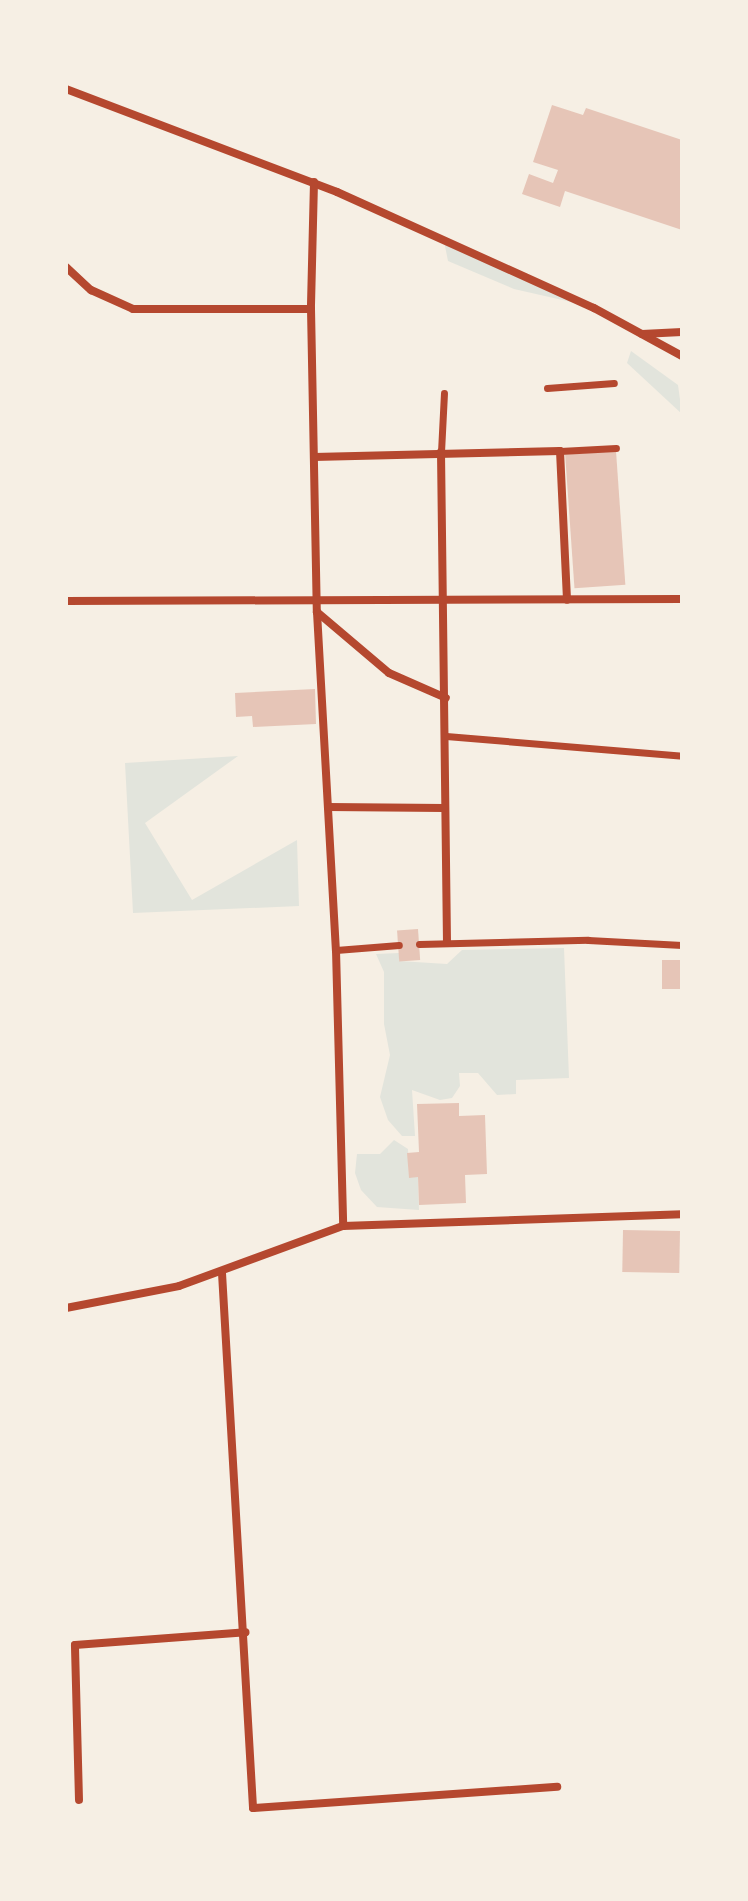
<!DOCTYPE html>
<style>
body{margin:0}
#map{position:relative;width:748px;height:1901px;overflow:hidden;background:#f6efe4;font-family:"Space Grotesk",sans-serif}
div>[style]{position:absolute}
.green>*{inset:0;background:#e2e4dc}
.building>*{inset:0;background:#e6c5b7;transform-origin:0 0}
.pedestrian>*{height:7px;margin:-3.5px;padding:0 3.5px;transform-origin:3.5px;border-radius:3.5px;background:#b5482f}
.minor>*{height:8px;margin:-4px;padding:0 4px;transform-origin:4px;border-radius:4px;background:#b5482f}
span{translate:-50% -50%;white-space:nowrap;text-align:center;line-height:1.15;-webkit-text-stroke:7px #f6efe4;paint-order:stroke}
.frame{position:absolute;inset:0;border:68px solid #f6efe4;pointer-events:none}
</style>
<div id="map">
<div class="green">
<div style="clip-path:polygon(444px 241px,580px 304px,514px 289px,448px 261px)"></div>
<div style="clip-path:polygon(631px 351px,678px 385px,682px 414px,627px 363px)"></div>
<div style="clip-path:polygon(238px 756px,145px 823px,192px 900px,297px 840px,299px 906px,133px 913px,125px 763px)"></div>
<div style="clip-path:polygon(564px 948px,569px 1078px,516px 1080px,516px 1094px,497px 1095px,478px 1073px,459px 1073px,460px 1086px,452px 1098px,440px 1100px,412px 1090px,415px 1136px,402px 1136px,388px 1120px,380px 1097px,390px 1055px,384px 1024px,384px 972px,376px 954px,399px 953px,399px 961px,447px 964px,462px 950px)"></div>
<div style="clip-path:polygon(394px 1140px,408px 1149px,409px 1177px,418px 1177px,419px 1210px,377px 1207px,361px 1190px,355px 1173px,357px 1154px,380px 1154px)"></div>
</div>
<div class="building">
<div style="clip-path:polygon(552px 105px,583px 115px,586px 108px,682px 140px,682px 230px,565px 191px,560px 207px,522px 194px,529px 174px,553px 183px,558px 170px,533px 162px)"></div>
<div style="left:616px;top:451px;width:134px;height:51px;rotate:86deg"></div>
<div style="clip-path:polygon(315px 689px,316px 724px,253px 727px,252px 716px,236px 717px,235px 693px)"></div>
<div style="left:418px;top:929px;width:31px;height:21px;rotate:86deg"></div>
<div style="left:662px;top:960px;width:20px;height:29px"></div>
<div style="clip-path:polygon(459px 1103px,459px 1116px,485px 1115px,487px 1174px,465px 1175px,466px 1203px,419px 1205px,418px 1177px,409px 1178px,407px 1153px,419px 1152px,417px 1104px)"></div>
<div style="left:623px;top:1230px;width:57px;height:42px;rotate:1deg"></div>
</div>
<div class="pedestrian">
<div style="left:547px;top:388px;width:67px;rotate:-4.3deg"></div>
<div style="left:560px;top:451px;width:56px;rotate:-3.1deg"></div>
<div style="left:441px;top:452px;width:59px;rotate:-87.1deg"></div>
<div style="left:446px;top:736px;width:237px;rotate:4.8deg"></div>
<div style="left:419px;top:944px;width:169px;rotate:-1.4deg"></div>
<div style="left:588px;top:940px;width:94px;rotate:3deg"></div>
<div style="left:336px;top:950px;width:63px;rotate:-4.5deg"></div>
</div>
<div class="minor">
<div style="left:66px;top:89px;width:290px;rotate:20.8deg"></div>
<div style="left:337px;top:192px;width:282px;rotate:24.3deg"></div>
<div style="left:594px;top:308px;width:100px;rotate:28.6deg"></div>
<div style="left:314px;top:182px;width:127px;rotate:91.4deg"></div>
<div style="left:311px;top:309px;width:303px;rotate:88.9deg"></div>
<div style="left:317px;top:612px;width:339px;rotate:86.8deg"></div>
<div style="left:336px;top:950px;width:276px;rotate:88.5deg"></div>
<div style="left:66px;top:267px;width:34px;rotate:43deg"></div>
<div style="left:91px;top:290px;width:46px;rotate:24.3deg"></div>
<div style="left:133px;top:309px;width:178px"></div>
<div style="left:642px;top:334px;width:40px;rotate:-2.9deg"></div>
<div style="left:441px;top:452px;width:489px;rotate:89.3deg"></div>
<div style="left:314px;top:457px;width:246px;rotate:-1.4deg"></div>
<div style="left:560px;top:451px;width:149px;rotate:87.3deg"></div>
<div style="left:66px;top:601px;width:616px;rotate:-0.19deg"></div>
<div style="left:317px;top:612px;width:94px;rotate:40.3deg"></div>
<div style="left:389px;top:673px;width:62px;rotate:23.7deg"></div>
<div style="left:328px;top:807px;width:116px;rotate:0.5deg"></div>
<div style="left:222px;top:1273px;width:536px;rotate:86.68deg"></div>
<div style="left:253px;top:1808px;width:305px;rotate:-4deg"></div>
<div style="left:66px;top:1308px;width:115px;rotate:-11deg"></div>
<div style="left:179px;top:1286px;width:175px;rotate:-20.1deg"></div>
<div style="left:343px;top:1226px;width:339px;rotate:-2deg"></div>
<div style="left:79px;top:1800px;width:155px;rotate:-91.5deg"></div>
<div style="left:75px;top:1645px;width:171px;rotate:-4.3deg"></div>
</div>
<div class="frame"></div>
</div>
